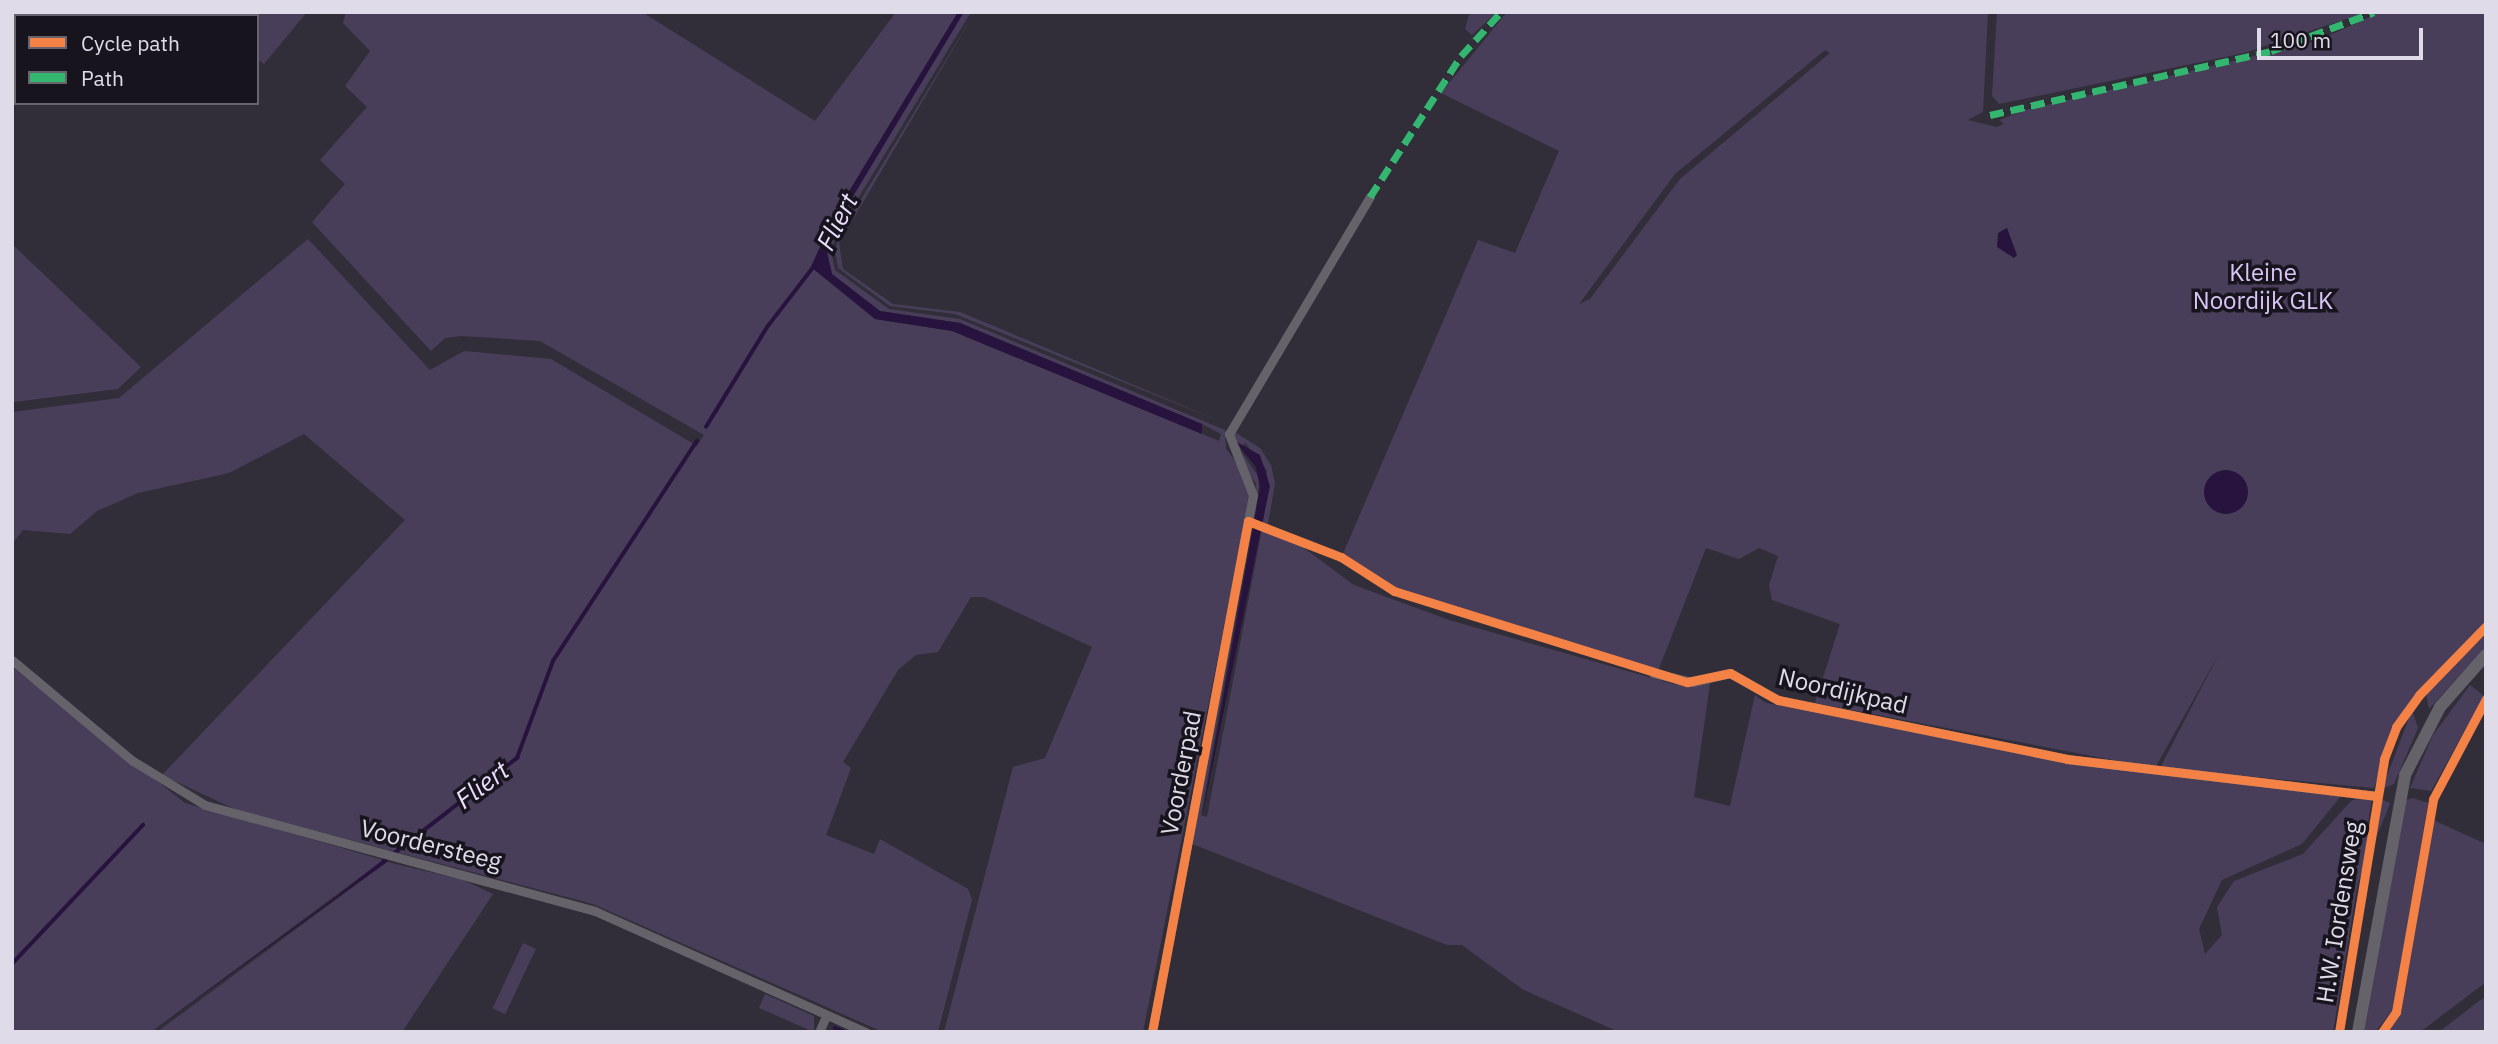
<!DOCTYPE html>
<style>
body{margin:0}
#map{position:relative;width:2498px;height:1044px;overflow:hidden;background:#322e39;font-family:"IBM Plex Sans",sans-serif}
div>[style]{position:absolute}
.green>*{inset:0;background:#493e5a;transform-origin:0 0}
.water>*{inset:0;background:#28133e}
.round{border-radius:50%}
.stream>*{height:3.5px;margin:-1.75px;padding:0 1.75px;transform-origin:1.75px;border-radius:1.75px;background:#28133e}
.minor>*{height:9px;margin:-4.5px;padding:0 4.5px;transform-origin:4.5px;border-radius:4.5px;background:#65626a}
.secondary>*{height:12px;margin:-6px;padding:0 6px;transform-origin:6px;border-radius:6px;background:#65626a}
.quiet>*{height:7px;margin-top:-3.5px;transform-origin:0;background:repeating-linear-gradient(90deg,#33b770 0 14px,transparent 0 21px)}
.cycleway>*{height:9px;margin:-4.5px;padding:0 4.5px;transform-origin:4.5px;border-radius:4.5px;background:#f48246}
span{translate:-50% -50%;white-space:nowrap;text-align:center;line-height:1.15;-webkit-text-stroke:7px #17141d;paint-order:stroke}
.park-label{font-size:24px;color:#d8c5f5}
.street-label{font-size:24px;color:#e0dbe8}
.water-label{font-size:26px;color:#eaddfe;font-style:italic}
.frame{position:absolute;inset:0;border:14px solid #e0dbe8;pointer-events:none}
.legend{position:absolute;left:14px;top:14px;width:245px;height:91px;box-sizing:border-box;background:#17141d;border:2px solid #67646e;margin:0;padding:9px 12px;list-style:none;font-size:21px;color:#e0dbe8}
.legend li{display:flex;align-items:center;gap:14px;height:35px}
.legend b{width:35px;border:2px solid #67646e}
.scale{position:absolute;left:2257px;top:28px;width:166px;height:32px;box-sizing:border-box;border:4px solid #e0dbe8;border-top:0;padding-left:9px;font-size:21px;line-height:24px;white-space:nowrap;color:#e0dbe8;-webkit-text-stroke:5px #17141d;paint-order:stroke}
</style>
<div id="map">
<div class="green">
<div style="clip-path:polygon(87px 12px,307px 12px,264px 64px,257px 59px,257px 16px)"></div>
<div style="clip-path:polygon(346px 12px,642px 12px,815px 121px,896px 12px,958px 12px,834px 216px,811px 267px,875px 319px,952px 331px,1219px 441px,1221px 434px,1202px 424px,960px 323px,880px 311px,832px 274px,826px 248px,838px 219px,964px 12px,971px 12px,837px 233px,831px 251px,835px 270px,889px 309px,960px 319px,1225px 430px,1226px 449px,1246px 475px,1250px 496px,1143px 1032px,944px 1032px,1013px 767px,1045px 758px,1092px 647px,984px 597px,971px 597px,938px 652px,916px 655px,898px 670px,843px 762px,851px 768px,826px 835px,874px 854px,880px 839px,968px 889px,972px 900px,938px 1032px,883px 1032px,593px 904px,237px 810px,162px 775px,405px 520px,304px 434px,229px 473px,138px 493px,97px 511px,70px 534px,23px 530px,12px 544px,12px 412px,119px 398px,308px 239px,430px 370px,464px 351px,551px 359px,697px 446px,704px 435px,540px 341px,461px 336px,445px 338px,431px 351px,312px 222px,345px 184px,320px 160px,367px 107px,345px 86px,370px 51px,343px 23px)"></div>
<div style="clip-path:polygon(975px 12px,839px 243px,843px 269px,893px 304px,960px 312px,1229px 425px,955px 314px,890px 306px,838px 268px,835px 251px,840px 234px)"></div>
<div style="clip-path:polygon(1470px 12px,1497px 12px,1472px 35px,1465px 29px)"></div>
<div style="clip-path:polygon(evenodd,1507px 12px,1988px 12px,1983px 112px,1968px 120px,1997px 127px,2004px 124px,1999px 120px,2026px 110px,2317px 41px,2381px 12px,2486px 12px,2486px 626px,2400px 715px,2374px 788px,2160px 768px,2220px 652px,2155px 768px,1815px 703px,1840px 624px,1772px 600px,1769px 585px,1778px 556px,1759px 548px,1739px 559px,1706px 548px,1658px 671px,1399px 590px,1342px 556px,1478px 240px,1515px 253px,1559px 151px,1441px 93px,1507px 12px,1825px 50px,1830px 53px,1680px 179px,1590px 299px,1579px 304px,1675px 174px,1825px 50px)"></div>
<div style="clip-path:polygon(1997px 12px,2367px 12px,2244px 53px,1999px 104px,1992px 96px)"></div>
<div style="clip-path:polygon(12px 244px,141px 367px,118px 389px,14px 402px)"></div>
<div style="clip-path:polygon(1233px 431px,1260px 448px,1271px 465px,1275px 483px,1268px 524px,1263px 522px,1267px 470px,1245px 443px,1240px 450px,1260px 479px,1254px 520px,1256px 484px,1234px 451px)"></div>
<div style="clip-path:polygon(1252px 525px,1201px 815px,1207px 817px,1262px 529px,1293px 540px,1354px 585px,1449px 620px,1673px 684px,1710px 683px,1694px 797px,1730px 806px,1755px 695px,1766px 703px,2076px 764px,2341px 796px,2302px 844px,2222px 880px,2199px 929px,2205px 954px,2222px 935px,2217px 907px,2234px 881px,2303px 854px,2352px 800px,2372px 798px,2333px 1032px,1619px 1032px,1522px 989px,1462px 945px,1447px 945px,1190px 843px)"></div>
<div style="clip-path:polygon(2486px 634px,2486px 647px,2429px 709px,2426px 694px)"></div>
<div style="clip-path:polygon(12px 667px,185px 803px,383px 860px,151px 1032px,12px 1032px)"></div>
<div style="clip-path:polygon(2470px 685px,2484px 696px,2431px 791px,2410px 788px,2433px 735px)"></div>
<div style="clip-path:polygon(2412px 710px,2418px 728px,2394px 784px,2382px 789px)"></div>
<div style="clip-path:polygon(2413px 798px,2428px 803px,2393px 1010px,2375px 1032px,2364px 1032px,2406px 800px)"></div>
<div style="left:2380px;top:799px;width:11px;height:236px;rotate:22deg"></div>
<div style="clip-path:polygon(2433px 820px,2486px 844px,2486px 982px,2420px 1032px,2386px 1032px,2401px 1013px)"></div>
<div style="clip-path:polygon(387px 862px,463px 880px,493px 894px,402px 1032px,157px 1032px)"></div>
<div style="left:523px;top:943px;width:14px;height:72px;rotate:25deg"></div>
<div style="clip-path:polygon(765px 994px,814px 1016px,814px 1032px,759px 1008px)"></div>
<div style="clip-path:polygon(2486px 997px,2486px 1032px,2439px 1032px,2479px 1001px)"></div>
</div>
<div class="water">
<div style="clip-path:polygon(958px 12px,964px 12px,834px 228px,826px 248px,832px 274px,880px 311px,960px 323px,1202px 424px,1202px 434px,952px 331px,875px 319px,811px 267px,834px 216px)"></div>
<div style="clip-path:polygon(2007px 228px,2017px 255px,2014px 258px,1997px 247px,1998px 233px)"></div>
<div style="clip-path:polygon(1235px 441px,1260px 455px,1270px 486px,1202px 817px,1260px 488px,1256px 467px)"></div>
<div class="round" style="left:2204px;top:470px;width:44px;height:44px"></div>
<div style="clip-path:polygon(383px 860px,387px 862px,151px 1032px,329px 902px)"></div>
</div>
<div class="stream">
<div style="left:706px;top:427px;width:119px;rotate:-58.5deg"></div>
<div style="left:768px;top:326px;width:77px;rotate:-52.4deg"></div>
<div style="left:383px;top:862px;width:170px;rotate:-37.8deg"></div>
<div style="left:517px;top:758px;width:103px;rotate:-69.6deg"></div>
<div style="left:553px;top:661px;width:263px;rotate:-56.8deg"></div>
<div style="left:12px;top:964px;width:191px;rotate:-46.7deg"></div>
<div style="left:835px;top:1028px;width:11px;rotate:22deg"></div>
</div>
<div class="minor">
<div style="left:12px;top:660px;width:158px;rotate:39.9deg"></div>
<div style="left:133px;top:761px;width:84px;rotate:31.4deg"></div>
<div style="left:205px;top:805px;width:404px;rotate:15.2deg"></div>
<div style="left:595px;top:911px;width:297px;rotate:24.1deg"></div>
<div style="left:1653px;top:673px;width:40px;rotate:13deg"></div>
<div style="left:1692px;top:682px;width:39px;rotate:-13deg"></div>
<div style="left:1730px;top:673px;width:55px;rotate:29.4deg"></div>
<div style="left:1778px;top:700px;width:295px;rotate:11.5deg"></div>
<div style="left:2067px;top:759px;width:312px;rotate:6.8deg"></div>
<div style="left:819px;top:1032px;width:17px;rotate:-66deg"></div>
<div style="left:1152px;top:1032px;width:546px;rotate:-79.35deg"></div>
<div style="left:1253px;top:495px;width:66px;rotate:-111.5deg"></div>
<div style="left:1229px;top:434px;width:276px;rotate:-59.3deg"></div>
</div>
<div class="secondary">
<div style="left:2358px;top:1032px;width:261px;rotate:-79.6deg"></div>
<div style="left:2405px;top:775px;width:76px;rotate:-62.8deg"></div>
<div style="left:2440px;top:707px;width:69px;rotate:-48.5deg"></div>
</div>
<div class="quiet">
<div style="left:1990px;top:115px;width:288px;rotate:-12.8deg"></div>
<div style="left:2271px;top:51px;width:110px;rotate:-20.7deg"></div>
<div style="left:1370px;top:197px;width:168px;rotate:-57.2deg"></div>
<div style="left:1461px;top:56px;width:59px;rotate:-47.7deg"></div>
</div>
<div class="cycleway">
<div style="left:1152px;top:1032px;width:520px;rotate:-79.36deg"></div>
<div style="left:1248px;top:521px;width:100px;rotate:21.2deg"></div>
<div style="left:1341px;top:557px;width:63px;rotate:32.7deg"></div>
<div style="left:1394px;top:591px;width:307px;rotate:17.3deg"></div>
<div style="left:1687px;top:682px;width:44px;rotate:-11.8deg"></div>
<div style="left:1730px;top:673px;width:55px;rotate:29.4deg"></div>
<div style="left:1778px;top:700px;width:295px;rotate:11.5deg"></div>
<div style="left:2067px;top:759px;width:312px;rotate:6.8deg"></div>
<div style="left:2339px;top:1032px;width:277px;rotate:-80.6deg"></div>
<div style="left:2384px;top:759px;width:34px;rotate:-69deg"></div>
<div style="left:2396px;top:727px;width:39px;rotate:-54deg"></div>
<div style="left:2419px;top:695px;width:96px;rotate:-45.8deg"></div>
<div style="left:2382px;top:1032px;width:24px;rotate:-55deg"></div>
<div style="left:2396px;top:1012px;width:216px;rotate:-80.1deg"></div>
<div style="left:2433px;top:799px;width:113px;rotate:-62.1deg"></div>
</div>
<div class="park-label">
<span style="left:2263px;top:287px">Kleine<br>Noordijk GLK</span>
</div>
<div class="street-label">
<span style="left:1843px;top:691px;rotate:13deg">Noordijkpad</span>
<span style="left:1181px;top:773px;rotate:-79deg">Voorderpad</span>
<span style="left:431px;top:845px;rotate:14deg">Voordersteeg</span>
<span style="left:2339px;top:912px;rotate:-81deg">H.W. Iordensweg</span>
</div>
<div class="water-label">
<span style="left:837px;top:222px;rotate:-63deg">Fliert</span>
<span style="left:482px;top:785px;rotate:-37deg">Fliert</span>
</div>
<div class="frame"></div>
<ul class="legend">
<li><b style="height:9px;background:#f48246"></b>Cycle path</li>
<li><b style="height:9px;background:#33b770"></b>Path</li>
</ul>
<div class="scale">100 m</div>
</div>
